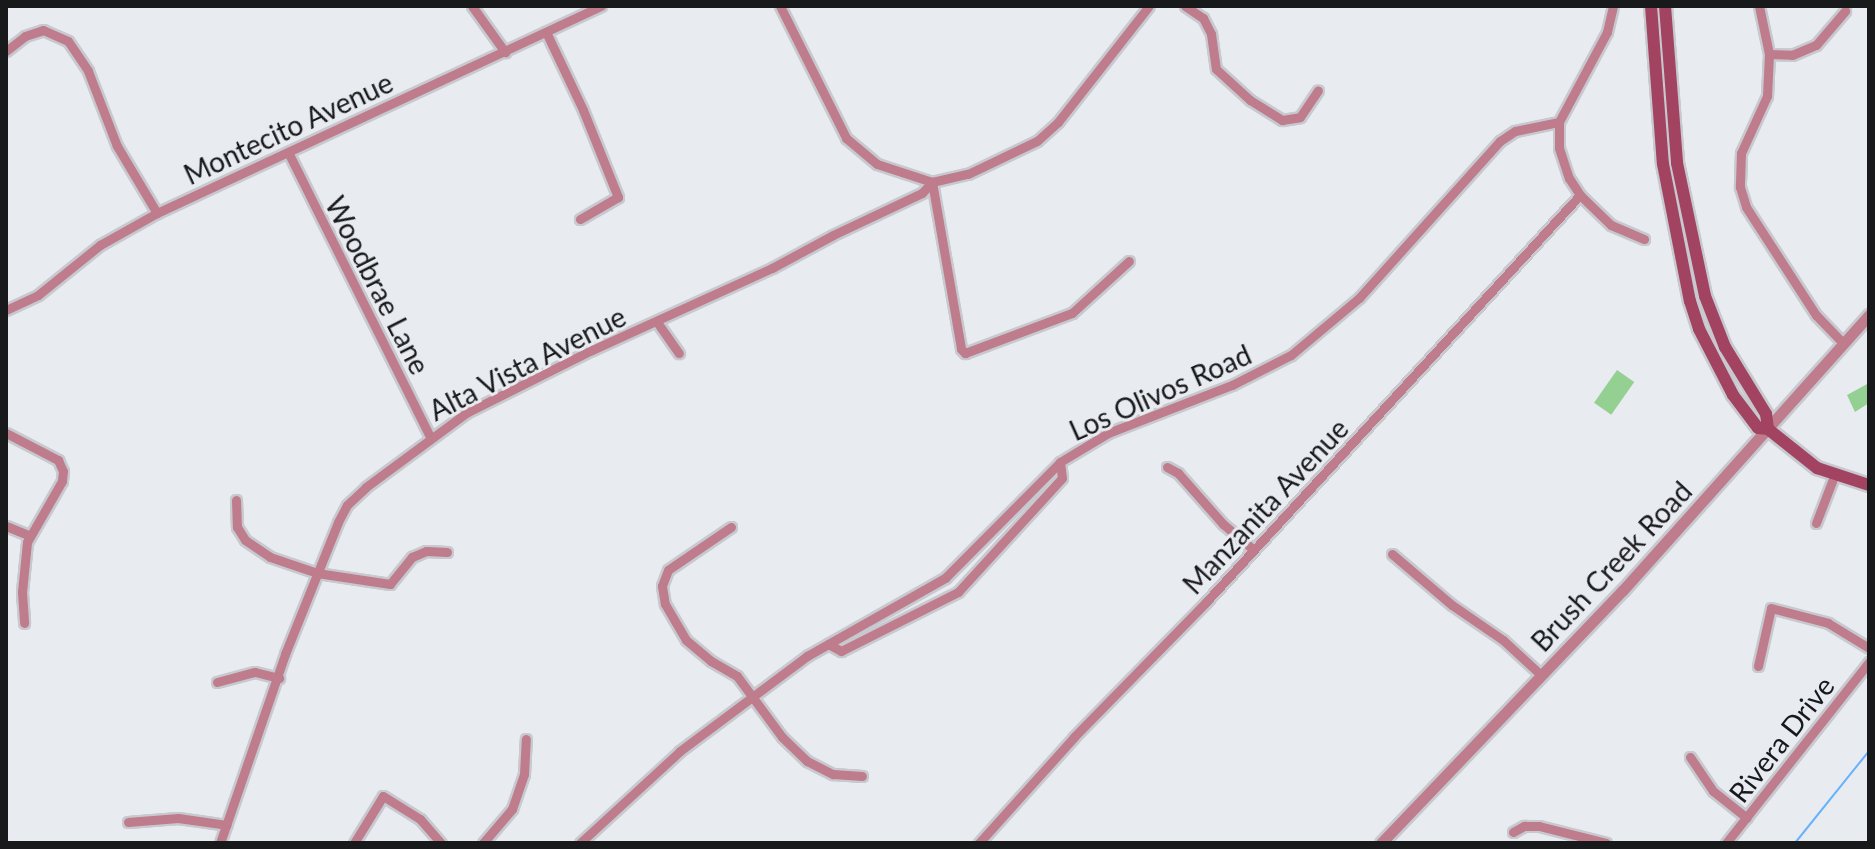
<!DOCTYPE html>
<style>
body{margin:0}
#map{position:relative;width:1875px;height:849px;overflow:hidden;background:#e8ebf0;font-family:Lato,sans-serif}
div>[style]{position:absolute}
.green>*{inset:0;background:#94d092;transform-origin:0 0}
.stream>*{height:2px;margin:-1px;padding:0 1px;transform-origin:1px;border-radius:1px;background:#68b3fb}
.roads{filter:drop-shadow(2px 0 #c7c9ce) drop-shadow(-2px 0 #c7c9ce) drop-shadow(0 2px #c7c9ce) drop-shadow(0 -2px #c7c9ce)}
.minor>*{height:9px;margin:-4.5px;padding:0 4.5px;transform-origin:4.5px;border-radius:4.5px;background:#be7c8d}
.tertiary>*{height:11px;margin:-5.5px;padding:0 5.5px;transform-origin:5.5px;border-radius:5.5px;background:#be7c8d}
.secondary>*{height:12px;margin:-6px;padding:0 6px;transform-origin:6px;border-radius:6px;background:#a24361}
span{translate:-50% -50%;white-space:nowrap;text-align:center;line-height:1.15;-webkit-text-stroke:6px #e8ebf0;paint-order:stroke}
.street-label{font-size:28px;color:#18191b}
.frame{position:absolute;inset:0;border:8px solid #18191b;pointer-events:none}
</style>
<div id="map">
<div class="green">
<div style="left:1617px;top:370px;width:21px;height:40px;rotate:35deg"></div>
<div style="clip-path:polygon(1869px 383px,1869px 403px,1855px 412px,1847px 395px)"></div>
</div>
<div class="stream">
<div style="left:1795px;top:843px;width:118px;rotate:-51.2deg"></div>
</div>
<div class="roads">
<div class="minor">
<div style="left:472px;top:6px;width:57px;rotate:54.3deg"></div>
<div style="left:780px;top:6px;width:148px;rotate:63.4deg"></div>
<div style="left:846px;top:138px;width:40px;rotate:40deg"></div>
<div style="left:877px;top:164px;width:58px;rotate:18.1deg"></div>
<div style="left:932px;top:182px;width:37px;rotate:-13deg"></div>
<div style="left:968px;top:174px;width:76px;rotate:-25.6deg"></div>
<div style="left:1037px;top:141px;width:28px;rotate:-42deg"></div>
<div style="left:1058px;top:122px;width:147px;rotate:-51.9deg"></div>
<div style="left:1185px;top:6px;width:22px;rotate:34deg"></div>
<div style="left:1203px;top:18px;width:18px;rotate:63deg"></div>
<div style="left:1211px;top:34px;width:35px;rotate:82deg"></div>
<div style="left:1216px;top:69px;width:46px;rotate:42.4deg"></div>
<div style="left:1250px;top:100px;width:38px;rotate:32deg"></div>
<div style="left:1282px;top:120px;width:18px;rotate:-9deg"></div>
<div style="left:1300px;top:117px;width:32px;rotate:-56deg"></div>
<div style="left:1613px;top:6px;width:27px;rotate:103deg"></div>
<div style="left:1607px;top:32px;width:102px;rotate:118.1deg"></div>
<div style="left:1559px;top:122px;width:26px;rotate:90deg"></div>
<div style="left:1559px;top:148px;width:32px;rotate:72deg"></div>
<div style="left:1569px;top:178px;width:20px;rotate:57deg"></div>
<div style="left:1580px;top:195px;width:43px;rotate:44.1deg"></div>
<div style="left:1611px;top:225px;width:36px;rotate:23deg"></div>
<div style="left:1759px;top:6px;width:49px;rotate:78.2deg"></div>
<div style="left:1769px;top:54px;width:42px;rotate:92.7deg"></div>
<div style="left:1767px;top:96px;width:63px;rotate:114.5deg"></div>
<div style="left:1741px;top:153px;width:34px;rotate:92deg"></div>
<div style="left:1740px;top:187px;width:21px;rotate:73deg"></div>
<div style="left:1746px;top:207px;width:129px;rotate:57.1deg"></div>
<div style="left:1816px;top:315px;width:39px;rotate:46deg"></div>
<div style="left:546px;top:32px;width:86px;rotate:64.6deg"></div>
<div style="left:583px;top:110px;width:94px;rotate:68.1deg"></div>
<div style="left:618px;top:197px;width:44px;rotate:149.9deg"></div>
<div style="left:6px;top:51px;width:24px;rotate:-38deg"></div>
<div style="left:25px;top:36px;width:19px;rotate:-18deg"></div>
<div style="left:43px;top:30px;width:27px;rotate:24deg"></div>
<div style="left:68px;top:41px;width:36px;rotate:56deg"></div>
<div style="left:88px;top:71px;width:80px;rotate:68.9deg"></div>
<div style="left:117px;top:146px;width:78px;rotate:59.2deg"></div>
<div style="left:1769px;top:54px;width:23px;rotate:2deg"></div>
<div style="left:1792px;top:55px;width:26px;rotate:-23deg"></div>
<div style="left:1816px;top:45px;width:45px;rotate:-49.5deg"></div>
<div style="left:288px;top:152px;width:318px;rotate:63.5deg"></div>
<div style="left:932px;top:182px;width:169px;rotate:80.1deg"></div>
<div style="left:961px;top:349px;width:6px;rotate:45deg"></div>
<div style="left:965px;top:353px;width:114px;rotate:-20.5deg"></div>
<div style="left:1072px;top:313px;width:77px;rotate:-42.4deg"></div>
<div style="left:6px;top:310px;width:35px;rotate:-25deg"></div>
<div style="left:38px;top:295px;width:80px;rotate:-38.9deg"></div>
<div style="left:100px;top:245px;width:65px;rotate:-29.3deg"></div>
<div style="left:157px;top:213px;width:490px;rotate:-25deg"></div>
<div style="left:657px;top:322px;width:38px;rotate:55deg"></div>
<div style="left:6px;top:433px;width:59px;rotate:27.4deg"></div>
<div style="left:58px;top:460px;width:12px;rotate:66deg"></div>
<div style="left:63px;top:471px;width:10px;rotate:96deg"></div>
<div style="left:62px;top:481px;width:70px;rotate:119.8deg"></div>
<div style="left:27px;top:542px;width:50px;rotate:95.7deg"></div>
<div style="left:22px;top:592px;width:31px;rotate:86deg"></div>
<div style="left:1167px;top:467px;width:13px;rotate:29deg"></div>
<div style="left:1178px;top:473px;width:68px;rotate:48.6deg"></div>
<div style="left:1223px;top:524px;width:40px;rotate:40deg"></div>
<div style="left:236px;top:500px;width:27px;rotate:88deg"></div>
<div style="left:237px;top:527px;width:15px;rotate:58deg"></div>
<div style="left:245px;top:540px;width:30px;rotate:34deg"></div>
<div style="left:270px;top:557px;width:50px;rotate:18.8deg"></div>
<div style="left:317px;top:573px;width:74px;rotate:8.6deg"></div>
<div style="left:390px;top:584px;width:35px;rotate:-51deg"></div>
<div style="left:412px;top:557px;width:15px;rotate:-23deg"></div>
<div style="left:426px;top:551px;width:21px;rotate:3deg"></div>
<div style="left:1816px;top:523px;width:50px;rotate:-69deg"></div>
<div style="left:6px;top:526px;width:24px;rotate:22deg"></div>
<div style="left:731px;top:527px;width:76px;rotate:145.7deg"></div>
<div style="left:668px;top:570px;width:17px;rotate:111deg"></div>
<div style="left:662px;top:586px;width:18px;rotate:81deg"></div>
<div style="left:665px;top:604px;width:42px;rotate:59.7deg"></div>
<div style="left:686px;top:640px;width:33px;rotate:40deg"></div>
<div style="left:711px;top:661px;width:30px;rotate:30deg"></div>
<div style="left:737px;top:676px;width:76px;rotate:53.6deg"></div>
<div style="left:782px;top:737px;width:35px;rotate:44deg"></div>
<div style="left:807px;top:761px;width:29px;rotate:27deg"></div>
<div style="left:833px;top:774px;width:29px;rotate:4deg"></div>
<div style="left:1392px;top:554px;width:79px;rotate:40.4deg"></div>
<div style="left:1452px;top:605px;width:62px;rotate:34.5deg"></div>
<div style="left:1503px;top:640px;width:52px;rotate:42.6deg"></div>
<div style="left:828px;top:644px;width:15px;rotate:28deg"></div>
<div style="left:841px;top:651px;width:131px;rotate:-26.8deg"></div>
<div style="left:958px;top:592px;width:154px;rotate:-47.6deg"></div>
<div style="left:1062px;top:478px;width:16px;rotate:-97deg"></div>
<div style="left:1758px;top:666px;width:59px;rotate:-77.4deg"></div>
<div style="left:1771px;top:608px;width:59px;rotate:14.7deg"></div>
<div style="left:1828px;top:623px;width:48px;rotate:31.4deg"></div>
<div style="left:217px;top:682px;width:39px;rotate:-15deg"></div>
<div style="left:255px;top:672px;width:25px;rotate:14deg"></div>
<div style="left:1690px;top:757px;width:41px;rotate:55.9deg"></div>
<div style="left:1713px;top:791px;width:43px;rotate:38.5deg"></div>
<div style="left:128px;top:822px;width:50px;rotate:-4.6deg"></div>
<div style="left:178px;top:818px;width:49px;rotate:8.1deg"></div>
<div style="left:1513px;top:832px;width:13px;rotate:-29deg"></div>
<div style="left:1524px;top:826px;width:15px"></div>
<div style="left:1539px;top:826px;width:69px;rotate:14.2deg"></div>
<div style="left:220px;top:843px;width:200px;rotate:-71deg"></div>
<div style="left:285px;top:654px;width:142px;rotate:-68.1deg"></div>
<div style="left:338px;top:522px;width:19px;rotate:-62deg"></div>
<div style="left:347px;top:505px;width:26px;rotate:-43deg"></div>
<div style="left:366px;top:487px;width:124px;rotate:-36.5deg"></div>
<div style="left:466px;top:413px;width:141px;rotate:-26.6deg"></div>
<div style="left:592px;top:350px;width:198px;rotate:-24.5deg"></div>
<div style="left:772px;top:268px;width:69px;rotate:-28.4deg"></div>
<div style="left:833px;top:235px;width:98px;rotate:-25.3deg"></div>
<div style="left:922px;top:193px;width:15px;rotate:-48deg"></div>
<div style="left:354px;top:843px;width:55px;rotate:-58.3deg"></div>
<div style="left:383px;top:796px;width:44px;rotate:31.9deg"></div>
<div style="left:420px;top:819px;width:32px;rotate:49deg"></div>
<div style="left:483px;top:843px;width:45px;rotate:-49.5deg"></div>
<div style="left:512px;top:809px;width:37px;rotate:-71deg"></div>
<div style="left:524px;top:774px;width:35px;rotate:-87deg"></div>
<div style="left:580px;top:843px;width:136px;rotate:-42.6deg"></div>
<div style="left:680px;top:751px;width:159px;rotate:-36.8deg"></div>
<div style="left:807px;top:656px;width:159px;rotate:-29.5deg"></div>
<div style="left:945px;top:578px;width:163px;rotate:-45.2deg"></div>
<div style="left:1060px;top:462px;width:56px;rotate:-31.1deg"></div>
<div style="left:1108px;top:433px;width:133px;rotate:-21.2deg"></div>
<div style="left:1232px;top:385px;width:66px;rotate:-27deg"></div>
<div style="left:1291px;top:355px;width:89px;rotate:-40deg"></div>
<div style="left:1359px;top:298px;width:211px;rotate:-48.1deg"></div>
<div style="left:1500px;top:141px;width:18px;rotate:-34deg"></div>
<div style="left:1515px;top:131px;width:45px;rotate:-11.6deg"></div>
<div style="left:979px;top:843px;width:142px;rotate:-48.1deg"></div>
<div style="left:1074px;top:737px;width:189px;rotate:-45.6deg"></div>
<div style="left:1206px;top:602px;width:553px;rotate:-47.42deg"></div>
<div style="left:1726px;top:843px;width:231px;rotate:-51.7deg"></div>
</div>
<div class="tertiary">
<div style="left:1381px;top:843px;width:350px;rotate:-46.3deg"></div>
<div style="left:1623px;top:590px;width:369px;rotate:-48.2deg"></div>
</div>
<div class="secondary">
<div style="left:1651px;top:6px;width:158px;rotate:85.7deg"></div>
<div style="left:1663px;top:164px;width:140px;rotate:78.9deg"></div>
<div style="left:1690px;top:301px;width:29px;rotate:72deg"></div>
<div style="left:1699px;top:329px;width:74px;rotate:62.7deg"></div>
<div style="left:1733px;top:395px;width:41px;rotate:52.9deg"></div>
<div style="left:1758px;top:428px;width:10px;rotate:6deg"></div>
<div style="left:1665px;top:6px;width:157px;rotate:85.6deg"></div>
<div style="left:1677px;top:163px;width:136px;rotate:78.1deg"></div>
<div style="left:1705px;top:296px;width:55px;rotate:68.6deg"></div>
<div style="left:1725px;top:347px;width:79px;rotate:58.5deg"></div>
<div style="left:1766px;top:414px;width:15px;rotate:82deg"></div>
<div style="left:1768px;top:429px;width:63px;rotate:38.5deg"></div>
<div style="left:1817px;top:468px;width:55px;rotate:18.1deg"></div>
</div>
</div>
<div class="street-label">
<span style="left:288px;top:128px;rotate:-25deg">Montecito Avenue</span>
<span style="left:378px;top:285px;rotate:63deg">Woodbrae Lane</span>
<span style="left:527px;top:363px;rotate:-27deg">Alta Vista Avenue</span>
<span style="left:1160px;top:392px;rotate:-24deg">Los Olivos Road</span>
<span style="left:1265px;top:506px;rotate:-47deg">Manzanita Avenue</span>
<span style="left:1611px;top:566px;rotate:-47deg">Brush Creek Road</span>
<span style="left:1781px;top:739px;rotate:-52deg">Rivera Drive</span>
</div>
<div class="frame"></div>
</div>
